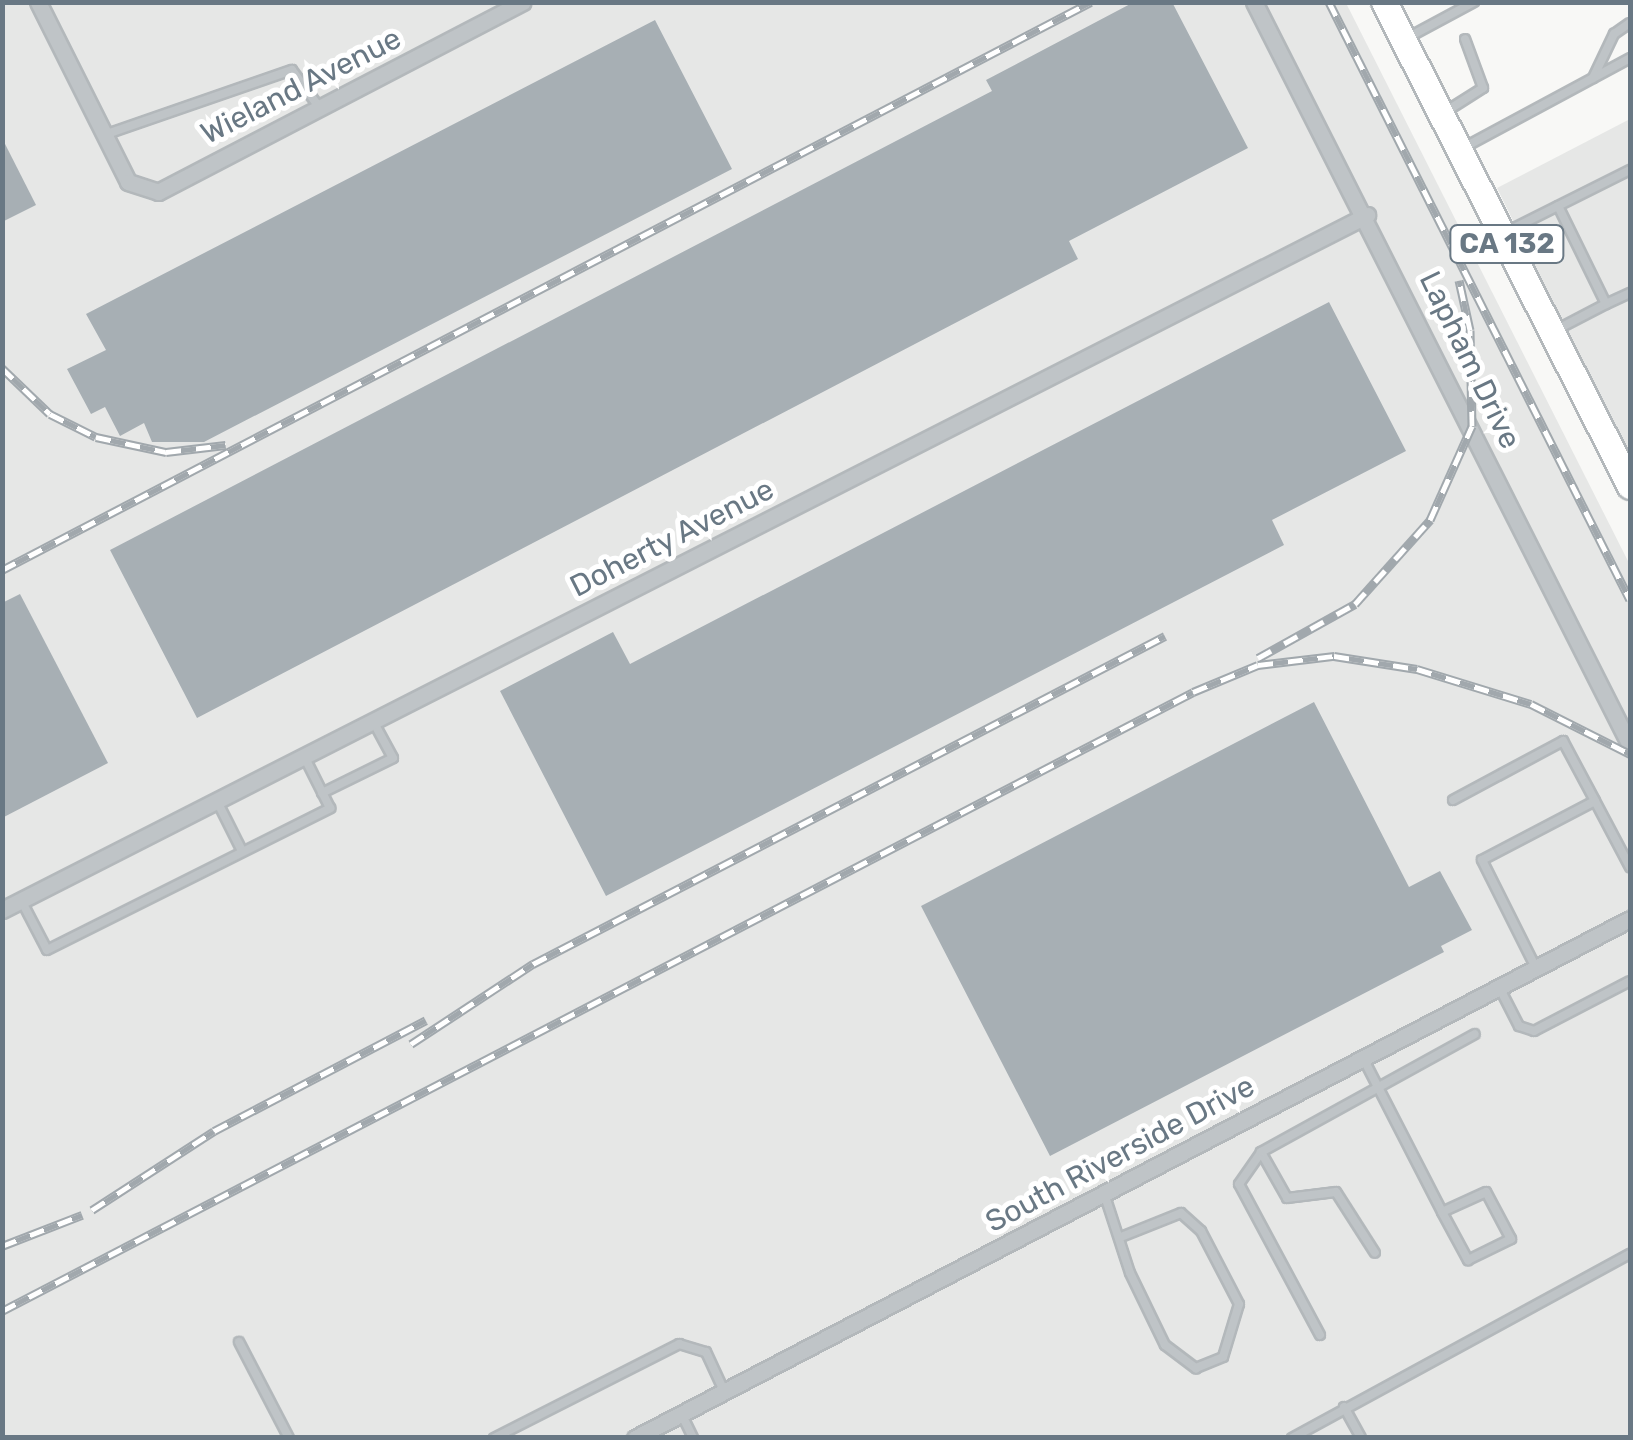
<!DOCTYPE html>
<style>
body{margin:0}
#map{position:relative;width:1633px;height:1440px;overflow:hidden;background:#f8f8f6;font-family:Rubik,sans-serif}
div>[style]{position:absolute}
.built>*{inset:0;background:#e6e7e6}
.building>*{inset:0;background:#a7afb4}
.roads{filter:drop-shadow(2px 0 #b3b8bb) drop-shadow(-2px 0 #b3b8bb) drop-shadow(0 2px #b3b8bb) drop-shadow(0 -2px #b3b8bb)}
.service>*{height:8px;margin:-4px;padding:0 4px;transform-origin:4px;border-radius:4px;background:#bfc4c7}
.minor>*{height:15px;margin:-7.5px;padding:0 7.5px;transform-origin:7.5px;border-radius:7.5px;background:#bfc4c7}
.primary>*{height:25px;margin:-12.5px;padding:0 12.5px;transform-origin:12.5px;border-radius:12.5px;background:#fff}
.rail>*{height:9px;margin-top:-4.5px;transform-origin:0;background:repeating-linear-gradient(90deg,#fff 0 15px,#a1a8ad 0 30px);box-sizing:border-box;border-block:2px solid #a1a8ad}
span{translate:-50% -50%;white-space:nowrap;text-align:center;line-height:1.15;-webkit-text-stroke:10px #fff;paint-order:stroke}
.shield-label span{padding:2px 8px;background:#fff;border:2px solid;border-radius:8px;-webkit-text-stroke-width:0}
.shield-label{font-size:28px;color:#697884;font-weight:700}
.street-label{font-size:30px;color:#697884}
.frame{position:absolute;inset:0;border:5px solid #697884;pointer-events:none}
</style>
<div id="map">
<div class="built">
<div style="clip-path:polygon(3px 3px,1346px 3px,1630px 565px,1630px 1437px,3px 1438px)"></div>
<div style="clip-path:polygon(1630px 119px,1630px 460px,1497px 188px)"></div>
</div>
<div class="building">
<div style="clip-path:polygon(1134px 2px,1172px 2px,1248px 148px,1069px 241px,1078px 259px,197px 718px,110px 550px,992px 91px,986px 80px)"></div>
<div style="clip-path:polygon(655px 20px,732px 169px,204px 442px,152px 442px,144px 423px,120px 436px,105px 407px,91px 414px,67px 369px,106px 350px,86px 314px)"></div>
<div style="clip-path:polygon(2px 138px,36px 205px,2px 222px)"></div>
<div style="clip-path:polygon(1329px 302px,1406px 451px,1272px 520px,1284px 545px,606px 896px,500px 691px,613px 632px,630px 664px)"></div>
<div style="clip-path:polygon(20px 594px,108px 763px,2px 818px,2px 603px)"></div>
<div style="clip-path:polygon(1314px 702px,1409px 887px,1440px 871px,1472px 930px,1441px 946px,1444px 952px,1050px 1156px,921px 906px)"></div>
</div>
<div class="roads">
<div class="service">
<div style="left:1407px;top:38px;width:76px;rotate:-28.2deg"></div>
<div style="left:1593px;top:78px;width:49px;rotate:-64.5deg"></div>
<div style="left:1614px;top:34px;width:19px;rotate:-35deg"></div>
<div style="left:1445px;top:112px;width:45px;rotate:-32.3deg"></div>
<div style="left:1483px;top:88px;width:52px;rotate:-110.2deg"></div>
<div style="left:104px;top:135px;width:199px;rotate:-19.1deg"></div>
<div style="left:292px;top:70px;width:46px;rotate:53.9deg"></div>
<div style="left:1463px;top:148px;width:190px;rotate:-28.3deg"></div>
<div style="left:1506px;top:232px;width:139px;rotate:-26.6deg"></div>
<div style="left:1606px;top:304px;width:26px;rotate:-25deg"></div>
<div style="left:1556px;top:330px;width:56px;rotate:-27.5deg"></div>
<div style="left:1606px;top:304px;width:109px;rotate:-116.1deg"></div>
<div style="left:322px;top:793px;width:79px;rotate:-26.2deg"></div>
<div style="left:393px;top:758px;width:42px;rotate:-118.4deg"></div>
<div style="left:1453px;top:800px;width:125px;rotate:-28.2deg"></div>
<div style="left:1563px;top:741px;width:68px;rotate:61.9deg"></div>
<div style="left:217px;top:801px;width:56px;rotate:63.4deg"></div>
<div style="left:21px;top:900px;width:56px;rotate:62.5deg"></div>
<div style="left:47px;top:950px;width:317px;rotate:-26.6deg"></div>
<div style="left:330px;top:808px;width:58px;rotate:-116.6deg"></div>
<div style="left:1536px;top:968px;width:121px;rotate:-116.6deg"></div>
<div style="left:1482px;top:860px;width:127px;rotate:-27.6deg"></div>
<div style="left:1595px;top:801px;width:75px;rotate:62.1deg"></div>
<div style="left:1499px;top:987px;width:44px;rotate:62.9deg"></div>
<div style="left:1519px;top:1026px;width:16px;rotate:18deg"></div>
<div style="left:1534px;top:1031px;width:108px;rotate:-27.5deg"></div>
<div style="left:1363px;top:1058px;width:173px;rotate:62.8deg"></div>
<div style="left:1442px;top:1212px;width:55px;rotate:61.6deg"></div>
<div style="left:1468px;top:1260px;width:48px;rotate:-26deg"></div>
<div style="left:1511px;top:1239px;width:53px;rotate:-118deg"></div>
<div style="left:1486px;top:1192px;width:48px;rotate:155.6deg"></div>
<div style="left:1261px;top:1152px;width:53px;rotate:60.5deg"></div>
<div style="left:1287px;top:1198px;width:49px;rotate:-7deg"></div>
<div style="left:1336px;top:1192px;width:72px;rotate:57.4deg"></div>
<div style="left:1104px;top:1193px;width:84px;rotate:72deg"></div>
<div style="left:1130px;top:1273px;width:80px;rotate:64.1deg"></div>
<div style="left:1165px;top:1345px;width:39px;rotate:37deg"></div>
<div style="left:1196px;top:1368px;width:29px;rotate:-22deg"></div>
<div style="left:1223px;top:1357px;width:55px;rotate:-73.2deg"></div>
<div style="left:1239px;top:1304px;width:82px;rotate:-117.5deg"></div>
<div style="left:1201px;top:1231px;width:27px;rotate:-138deg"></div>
<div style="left:1181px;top:1213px;width:65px;rotate:158.2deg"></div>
<div style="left:1320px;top:1335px;width:171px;rotate:-118.2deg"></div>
<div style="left:1239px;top:1184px;width:39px;rotate:-55deg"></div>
<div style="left:1261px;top:1152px;width:244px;rotate:-28.9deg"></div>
<div style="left:239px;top:1342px;width:108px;rotate:62.5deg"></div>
<div style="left:1344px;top:1407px;width:35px;rotate:61deg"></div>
<div style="left:681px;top:1413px;width:28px;rotate:64deg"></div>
<div style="left:494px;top:1438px;width:208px;rotate:-26.9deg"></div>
<div style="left:679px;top:1344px;width:28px;rotate:17deg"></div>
<div style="left:706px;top:1352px;width:43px;rotate:65.2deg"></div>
<div style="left:1292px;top:1438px;width:385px;rotate:-28.6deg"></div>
</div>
<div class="minor">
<div style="left:38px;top:2px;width:201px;rotate:63.4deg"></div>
<div style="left:128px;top:182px;width:32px;rotate:18deg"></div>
<div style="left:158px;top:192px;width:411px;rotate:-27.5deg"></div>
<div style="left:1254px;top:2px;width:833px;rotate:63.16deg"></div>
<div style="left:2px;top:910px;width:1532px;rotate:-26.98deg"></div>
<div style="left:635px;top:1438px;width:1122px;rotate:-27.55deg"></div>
</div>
<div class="primary">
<div style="left:1384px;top:2px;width:543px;rotate:63.06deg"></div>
</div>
</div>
<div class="rail">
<div style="left:1329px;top:2px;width:669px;rotate:63.28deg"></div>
<div style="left:2px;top:368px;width:66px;rotate:43.8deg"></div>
<div style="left:50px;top:414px;width:51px;rotate:26.6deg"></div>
<div style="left:96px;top:437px;width:72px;rotate:12.1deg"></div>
<div style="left:166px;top:452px;width:60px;rotate:-6.7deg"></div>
<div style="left:2px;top:570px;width:1228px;rotate:-27.55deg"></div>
<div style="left:1258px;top:658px;width:111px;rotate:-29.1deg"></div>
<div style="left:1355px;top:604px;width:113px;rotate:-48.2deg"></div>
<div style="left:1430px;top:520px;width:103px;rotate:-65.9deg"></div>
<div style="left:1472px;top:426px;width:96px;rotate:-91.2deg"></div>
<div style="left:1470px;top:330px;width:51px;rotate:-102.4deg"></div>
<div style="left:411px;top:1044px;width:146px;rotate:-33.3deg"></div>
<div style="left:533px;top:964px;width:712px;rotate:-27.43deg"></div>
<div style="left:92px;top:1210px;width:145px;rotate:-32.9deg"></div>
<div style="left:214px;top:1131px;width:239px;rotate:-27.6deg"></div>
<div style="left:2px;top:1246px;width:86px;rotate:-21.2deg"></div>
<div style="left:2px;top:1311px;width:1342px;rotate:-27.46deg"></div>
<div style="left:1193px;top:692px;width:70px;rotate:-22.6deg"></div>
<div style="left:1258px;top:665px;width:77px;rotate:-6.8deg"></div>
<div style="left:1334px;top:656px;width:84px;rotate:8.9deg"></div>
<div style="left:1417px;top:669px;width:119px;rotate:17.1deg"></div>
<div style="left:1531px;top:704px;width:111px;rotate:26.8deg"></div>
</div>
<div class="shield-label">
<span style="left:1507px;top:244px">CA 132</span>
</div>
<div class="street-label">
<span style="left:301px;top:86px;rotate:-27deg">Wieland Avenue</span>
<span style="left:1470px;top:360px;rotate:64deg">Lapham Drive</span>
<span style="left:672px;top:538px;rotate:-27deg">Doherty Avenue</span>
<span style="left:1120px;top:1154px;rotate:-28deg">South Riverside Drive</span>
</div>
<div class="frame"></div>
</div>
